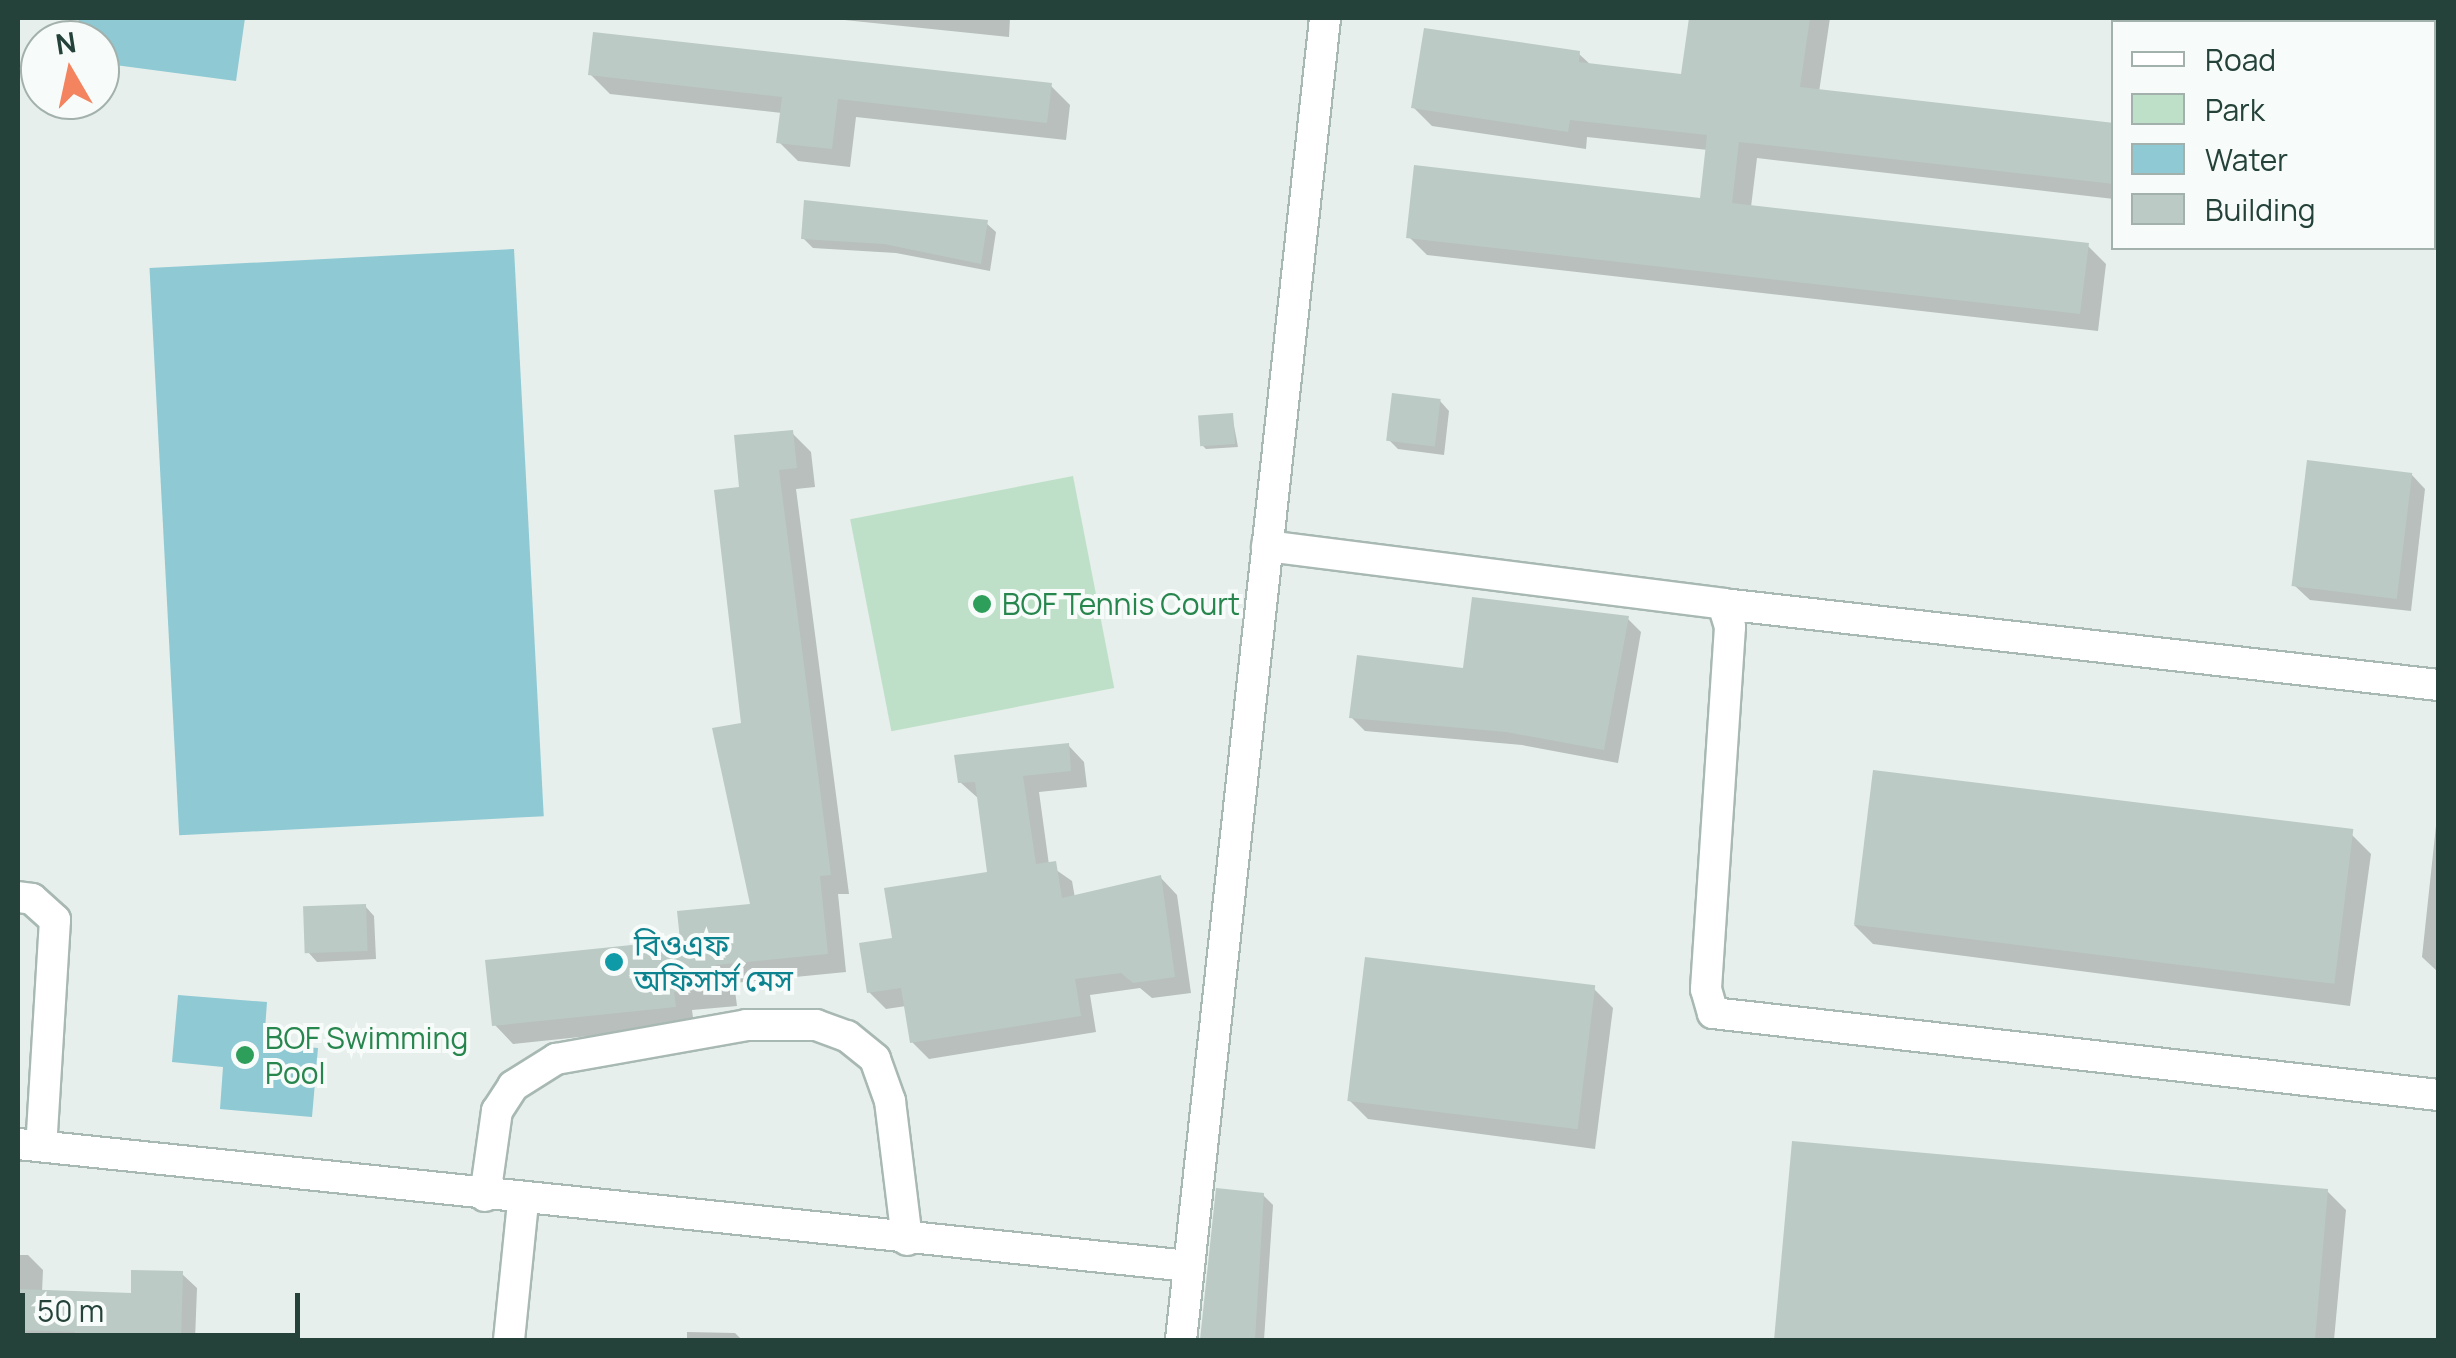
<!DOCTYPE html>
<meta charset="utf-8">
<style>
body{margin:0}
#map{position:relative;width:2456px;height:1358px;overflow:hidden;background:#e6efeb;font-family:Manrope,"Noto Sans Bengali",sans-serif}
div>[style]{position:absolute}
.green>*{inset:0;background:#bfe0c8;transform-origin:0 0}
.water>*{inset:0;background:#8ec9d4;transform-origin:0 0}
.shadow>*{inset:0;background:#0003}
.building>*{inset:0;background:#bbcac4;transform-origin:0 0}
.roads{filter:drop-shadow(2px 0 #a8b8b2) drop-shadow(-2px 0 #a8b8b2) drop-shadow(0 2px #a8b8b2) drop-shadow(0 -2px #a8b8b2)}
.street>*{height:30px;margin:-15px;padding:0 15px;transform-origin:15px;border-radius:15px;background:#fff}
.dots>*{width:28px;height:28px;translate:-50% -50%;box-sizing:border-box;border:5px solid #f7fbf9;border-radius:50%}
span{translate:-50% -50%;white-space:nowrap;text-align:center;line-height:1.15;-webkit-text-stroke:8px #f7fbf9;paint-order:stroke}
.leisure-label{font-size:30px;color:#27864d}
.left{translate:0 -50%;text-align:left}
.culture-label{font-size:30px;color:#0d838f}
.frame{position:absolute;inset:0;border:20px solid #24423a;pointer-events:none}
.legend{position:absolute;left:2111px;top:20px;width:325px;height:230px;box-sizing:border-box;background:#f7fbf9;border:2px solid #a3b1ad;margin:0;padding:12px 18px;list-style:none;font-size:30px;color:#24423a}
.legend li{display:flex;align-items:center;gap:20px;height:50px}
.legend b{width:50px;border:2px solid #a3b1ad}
.north{position:absolute;left:20px;top:20px;width:100px;height:100px;box-sizing:border-box;background:#f7fbf9;border:2px solid #a3b1ad;border-radius:50%;rotate:351deg;font-size:28px;font-weight:700;line-height:40px;text-align:center;color:#24423a}
.north::after{content:'';display:block;margin:auto;width:35px;height:45px;background:#f4845f;clip-path:polygon(50% 0,100% 100%,50% 72%,0 100%)}
.scale{position:absolute;left:20px;top:1293px;width:280px;height:45px;box-sizing:border-box;border:5px solid #24423a;border-top:0;padding-left:12px;font-size:30px;line-height:35px;white-space:nowrap;color:#24423a;-webkit-text-stroke:8px #f7fbf9;paint-order:stroke}
</style>
<div id="map">
<div class="green">
<div style="left:1073px;top:476px;width:216px;height:227px;rotate:79deg"></div>
</div>
<div class="water">
<div style="clip-path:polygon(79px 18px,245px 18px,236px 81px,100px 63px,100px 40px,76px 40px)"></div>
<div style="left:514px;top:249px;width:568px;height:365px;rotate:87deg"></div>
<div style="clip-path:polygon(178px 995px,267px 1002px,264px 1043px,318px 1048px,312px 1117px,220px 1109px,223px 1067px,172px 1062px)"></div>
</div>
<div class="shadow">
<div style="clip-path:polygon(825px 18px,1010px 18px,1009px 37px)"></div>
<div style="clip-path:polygon(1692px 18px,1830px 18px,1819px 92px,2114px 125px,2114px 199px,1757px 158px,1751px 207px,2088px 246px,2106px 264px,2098px 331px,1427px 255px,1409px 237px,1702px 200px,1708px 150px,1587px 137px,1586px 149px,1432px 126px,1414px 108px,1579px 54px,1592px 66px,1683px 77px)"></div>
<div style="clip-path:polygon(591px 75px,1051px 86px,1070px 105px,1066px 140px,856px 117px,850px 167px,798px 161px,779px 142px,782px 113px,610px 94px)"></div>
<div style="clip-path:polygon(986px 223px,996px 232px,990px 271px,896px 253px,813px 248px,803px 238px)"></div>
<div style="clip-path:polygon(1440px 401px,1449px 411px,1444px 455px,1398px 449px,1389px 440px)"></div>
<div style="clip-path:polygon(1232px 415px,1238px 447px,1206px 449px,1202px 445px)"></div>
<div style="clip-path:polygon(792px 433px,811px 452px,815px 487px,796px 489px,849px 894px,838px 894px,846px 972px,734px 983px,737px 1006px,692px 1010px,694px 1025px,513px 1044px,494px 1024px,753px 906px,742px 489px)"></div>
<div style="clip-path:polygon(2411px 474px,2425px 489px,2411px 611px,2310px 600px,2295px 586px)"></div>
<div style="clip-path:polygon(1627px 618px,1641px 632px,1618px 763px,1522px 745px,1365px 731px,1351px 717px,1465px 671px)"></div>
<div style="clip-path:polygon(1068px 745px,1084px 762px,1087px 787px,1039px 792px,1049px 865px,1072px 881px,1075px 898px,1161px 878px,1177px 895px,1191px 993px,1152px 998px,1140px 988px,1090px 995px,1096px 1032px,929px 1059px,912px 1042px,906px 1006px,886px 1009px,869px 992px,895px 940px,990px 874px,979px 799px,960px 782px)"></div>
<div style="clip-path:polygon(2438px 807px,2438px 972px,2422px 957px)"></div>
<div style="clip-path:polygon(2352px 835px,2371px 854px,2350px 1006px,1873px 944px,1854px 925px)"></div>
<div style="clip-path:polygon(365px 906px,374px 916px,376px 959px,317px 962px,308px 952px)"></div>
<div style="clip-path:polygon(1594px 989px,1613px 1008px,1595px 1149px,1368px 1119px,1349px 1100px)"></div>
<div style="clip-path:polygon(1794px 1144px,2327px 1191px,2346px 1210px,2334px 1340px,2342px 1340px,1776px 1340px)"></div>
<div style="clip-path:polygon(1219px 1191px,1263px 1195px,1273px 1205px,1264px 1340px,1202px 1340px)"></div>
<div style="clip-path:polygon(18px 1255px,28px 1255px,43px 1270px,42px 1292px,134px 1296px,182px 1274px,197px 1288px,195px 1340px,18px 1340px)"></div>
<div style="clip-path:polygon(687px 1332px,735px 1333px,742px 1340px,687px 1340px)"></div>
</div>
<div class="building">
<div style="clip-path:polygon(1689px 18px,1810px 18px,1800px 87px,2114px 123px,2114px 184px,1739px 142px,1732px 203px,2089px 243px,2080px 314px,1406px 238px,1414px 165px,1700px 198px,1707px 135px,1570px 120px,1568px 132px,1411px 108px,1424px 28px,1580px 51px,1579px 62px,1681px 74px)"></div>
<div style="clip-path:polygon(593px 32px,1052px 83px,1047px 123px,838px 99px,832px 149px,776px 143px,782px 97px,588px 75px)"></div>
<div style="clip-path:polygon(804px 200px,988px 220px,981px 264px,884px 244px,801px 239px)"></div>
<div style="left:1392px;top:393px;width:49px;height:48px;rotate:7deg"></div>
<div style="left:1233px;top:413px;width:31px;height:35px;rotate:86deg"></div>
<div style="clip-path:polygon(793px 430px,797px 468px,779px 470px,831px 875px,820px 876px,828px 954px,716px 965px,719px 988px,674px 992px,676px 1007px,492px 1026px,485px 960px,680px 940px,677px 911px,750px 904px,712px 728px,741px 723px,714px 490px,739px 487px,734px 435px)"></div>
<div style="left:2307px;top:460px;width:106px;height:127px;rotate:7deg"></div>
<div style="clip-path:polygon(1472px 597px,1629px 616px,1604px 750px,1506px 732px,1349px 718px,1357px 655px,1463px 668px)"></div>
<div style="clip-path:polygon(1069px 743px,1071px 771px,1023px 776px,1036px 864px,1056px 861px,1062px 898px,1161px 875px,1175px 977px,1133px 983px,1121px 973px,1075px 979px,1081px 1016px,910px 1043px,901px 988px,867px 993px,859px 943px,892px 938px,884px 888px,987px 872px,975px 782px,958px 783px,954px 755px)"></div>
<div style="left:1873px;top:770px;width:484px;height:156px;rotate:7deg"></div>
<div style="left:366px;top:904px;width:47px;height:63px;rotate:88deg"></div>
<div style="left:1365px;top:957px;width:232px;height:145px;rotate:7deg"></div>
<div style="clip-path:polygon(1792px 1141px,2328px 1189px,2315px 1340px,1774px 1340px)"></div>
<div style="clip-path:polygon(1216px 1188px,1264px 1193px,1255px 1340px,1200px 1340px)"></div>
<div style="clip-path:polygon(131px 1270px,183px 1271px,181px 1340px,74px 1340px,75px 1332px,18px 1330px,18px 1289px,131px 1293px)"></div>
</div>
<div class="roads">
<div class="street">
<div style="left:1267px;top:546px;width:460px;rotate:7.2deg"></div>
<div style="left:1723px;top:604px;width:24px;rotate:73deg"></div>
<div style="left:1730px;top:627px;width:363px;rotate:93.8deg"></div>
<div style="left:1706px;top:989px;width:25px;rotate:74deg"></div>
<div style="left:1713px;top:1013px;width:730px;rotate:6.45deg"></div>
<div style="left:1723px;top:604px;width:720px;rotate:6.46deg"></div>
<div style="left:18px;top:897px;width:14px;rotate:8deg"></div>
<div style="left:32px;top:899px;width:31px;rotate:42deg"></div>
<div style="left:55px;top:920px;width:226px;rotate:93.5deg"></div>
<div style="left:18px;top:1144px;width:1177px;rotate:5.95deg"></div>
<div style="left:485px;top:1196px;width:86px;rotate:-82deg"></div>
<div style="left:497px;top:1111px;width:30px;rotate:-57deg"></div>
<div style="left:513px;top:1086px;width:51px;rotate:-32.1deg"></div>
<div style="left:556px;top:1059px;width:193px;rotate:-10.1deg"></div>
<div style="left:746px;top:1025px;width:70px"></div>
<div style="left:816px;top:1025px;width:33px;rotate:20deg"></div>
<div style="left:847px;top:1036px;width:36px;rotate:39deg"></div>
<div style="left:875px;top:1059px;width:45px;rotate:70.3deg"></div>
<div style="left:890px;top:1101px;width:140px;rotate:83deg"></div>
<div style="left:509px;top:1340px;width:140px;rotate:-84.2deg"></div>
<div style="left:1181px;top:1340px;width:1330px;rotate:-83.78deg"></div>
</div>
</div>
<div class="dots">
<div style="left:982px;top:604px;background:#2e9e5b"></div>
<div style="left:614px;top:962px;background:#0f9aa8"></div>
<div style="left:245px;top:1055px;background:#2e9e5b"></div>
</div>
<div class="leisure-label">
<span class="left" style="left:1002px;top:604px">BOF Tennis Court</span>
<span class="left" style="left:265px;top:1055px">BOF Swimming<br>Pool</span>
</div>
<div class="culture-label">
<span class="left" style="left:634px;top:962px">বিওএফ<br>অফিসার্স মেস</span>
</div>
<div class="frame"></div>
<ul class="legend">
<li><b style="height:12px;background:#fff"></b>Road</li>
<li><b style="height:28px;background:#bfe0c8"></b>Park</li>
<li><b style="height:28px;background:#8ec9d4"></b>Water</li>
<li><b style="height:28px;background:#bbcac4"></b>Building</li>
</ul>
<div class="north">N</div>
<div class="scale">50 m</div>
</div>
